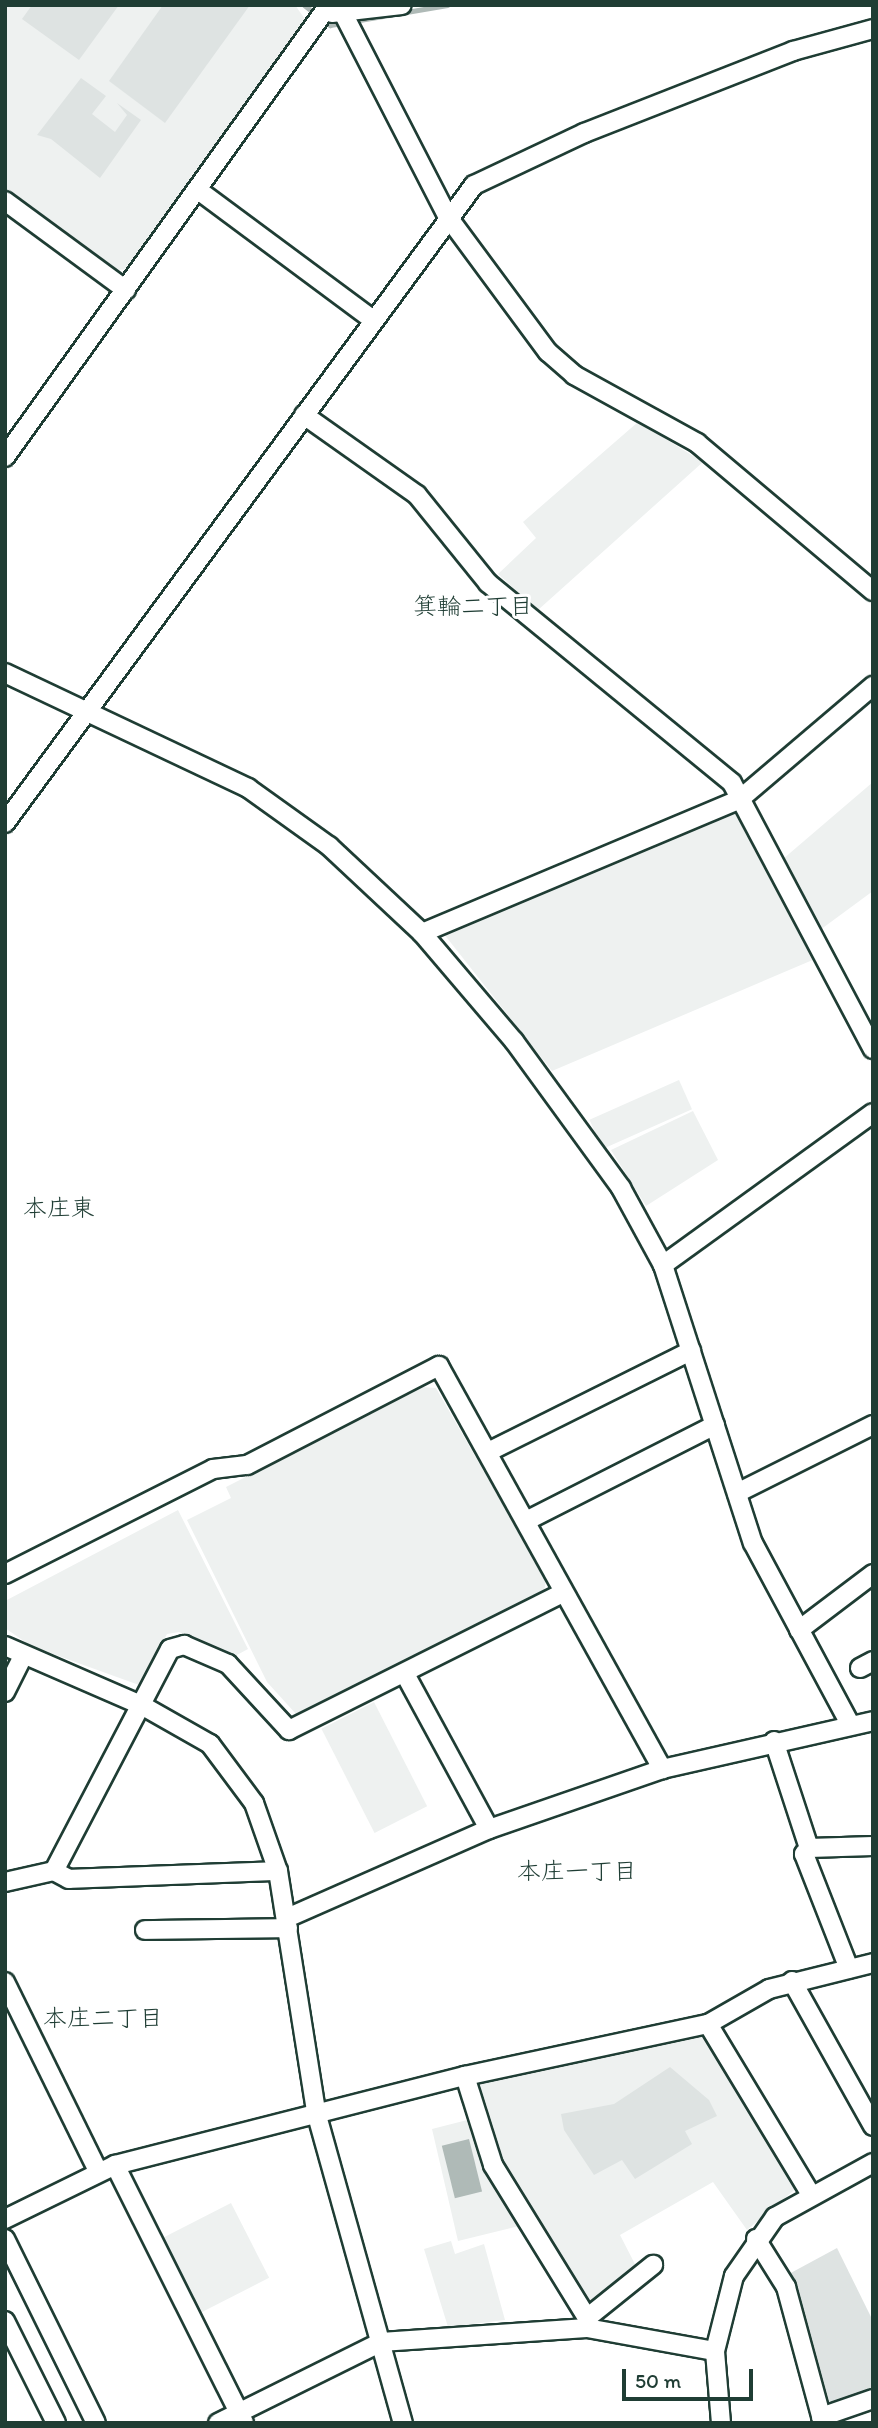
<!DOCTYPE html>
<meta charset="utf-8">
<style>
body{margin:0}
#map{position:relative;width:878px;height:2428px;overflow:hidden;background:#fff;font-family:Itim,"Klee One",sans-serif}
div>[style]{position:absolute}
.built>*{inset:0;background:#eef1f0;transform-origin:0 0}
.green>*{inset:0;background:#dee3e2}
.water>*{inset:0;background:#afbab7;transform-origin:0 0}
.stream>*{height:5px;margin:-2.5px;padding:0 2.5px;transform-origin:2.5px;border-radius:2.5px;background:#afbab7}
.roads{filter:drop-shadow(2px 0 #1f3d34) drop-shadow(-2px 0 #1f3d34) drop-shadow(0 2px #1f3d34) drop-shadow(0 -2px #1f3d34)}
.minor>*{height:18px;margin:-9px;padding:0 9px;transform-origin:9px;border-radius:9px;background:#fff}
span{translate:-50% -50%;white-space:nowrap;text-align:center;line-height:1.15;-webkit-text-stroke:6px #fff;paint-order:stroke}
.neighbourhood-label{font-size:24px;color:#1f3d34}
.frame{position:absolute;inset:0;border:7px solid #1f3d34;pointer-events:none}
.scale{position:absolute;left:622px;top:2369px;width:131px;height:32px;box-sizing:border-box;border:4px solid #1f3d34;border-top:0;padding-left:9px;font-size:21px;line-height:24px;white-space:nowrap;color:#1f3d34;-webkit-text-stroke:5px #fff;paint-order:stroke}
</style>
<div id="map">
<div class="built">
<div style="clip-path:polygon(5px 5px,295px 5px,307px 22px,131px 269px,115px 270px,5px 193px)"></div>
<div style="clip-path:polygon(638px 422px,703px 462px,538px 610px,498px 574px,536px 538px,523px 522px)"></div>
<div style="clip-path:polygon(873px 782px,873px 891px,820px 930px,783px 859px)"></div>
<div style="clip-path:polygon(732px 807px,815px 959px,552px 1071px,440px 929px)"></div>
<div style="left:679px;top:1080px;width:32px;height:98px;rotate:66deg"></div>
<div style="clip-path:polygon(693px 1111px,718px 1160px,646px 1206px,611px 1150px)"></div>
<div style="clip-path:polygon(422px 1387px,436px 1388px,546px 1580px,544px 1592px,296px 1714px,267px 1682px,187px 1520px,231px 1498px,226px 1487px)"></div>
<div style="clip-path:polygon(178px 1510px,248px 1649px,235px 1656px,179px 1632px,167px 1634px,139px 1685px,31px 1646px,5px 1628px,5px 1601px)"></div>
<div style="left:374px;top:1702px;width:117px;height:59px;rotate:63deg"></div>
<div style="clip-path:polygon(697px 2033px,712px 2040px,799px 2186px,747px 2230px,713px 2182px,620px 2235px,638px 2270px,587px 2302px,535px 2222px,458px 2241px,432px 2129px,479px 2117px,474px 2087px,479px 2079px)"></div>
<div style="left:231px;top:2203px;width:84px;height:78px;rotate:63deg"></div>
<div style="clip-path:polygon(451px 2241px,455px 2254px,484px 2244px,505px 2320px,448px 2327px,424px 2249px)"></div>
</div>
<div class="green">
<div style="clip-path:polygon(32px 5px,119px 5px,79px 60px,22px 19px)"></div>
<div style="clip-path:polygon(163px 5px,250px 5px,165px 123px,109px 81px)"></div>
<div style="clip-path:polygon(81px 78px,106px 96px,92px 114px,115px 132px,127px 115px,117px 103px,141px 120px,100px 178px,51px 139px,37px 135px)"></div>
<div style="clip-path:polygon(670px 2067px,709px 2100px,717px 2116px,685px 2131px,692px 2144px,635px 2179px,622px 2160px,594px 2175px,564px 2130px,561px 2114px,614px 2104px)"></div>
<div style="clip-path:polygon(837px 2248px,873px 2321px,873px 2390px,838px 2404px,822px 2399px,787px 2275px)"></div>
</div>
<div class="water">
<div style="left:469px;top:2139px;width:54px;height:28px;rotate:76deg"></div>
</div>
<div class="stream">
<div style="left:304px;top:5px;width:33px;rotate:38deg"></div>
<div style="left:330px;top:25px;width:119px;rotate:-9.7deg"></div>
</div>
<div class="roads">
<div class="minor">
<div style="left:332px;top:13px;width:70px;rotate:-6.5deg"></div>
<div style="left:344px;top:15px;width:227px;rotate:62.8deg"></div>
<div style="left:448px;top:217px;width:168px;rotate:53.5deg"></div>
<div style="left:548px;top:352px;width:35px;rotate:41deg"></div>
<div style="left:574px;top:375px;width:141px;rotate:28.9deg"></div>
<div style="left:697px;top:443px;width:230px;rotate:40.1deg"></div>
<div style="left:198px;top:190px;width:218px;rotate:36.6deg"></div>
<div style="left:5px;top:201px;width:150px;rotate:36.3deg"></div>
<div style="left:304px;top:415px;width:138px;rotate:35.3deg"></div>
<div style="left:417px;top:495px;width:113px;rotate:51.1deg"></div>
<div style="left:488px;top:583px;width:315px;rotate:39.3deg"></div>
<div style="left:732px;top:783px;width:301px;rotate:62.1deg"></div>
<div style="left:5px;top:457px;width:556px;rotate:-54.37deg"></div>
<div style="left:5px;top:673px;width:269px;rotate:25.3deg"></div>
<div style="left:248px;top:788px;width:100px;rotate:35.6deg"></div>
<div style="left:329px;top:846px;width:127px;rotate:43.1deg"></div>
<div style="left:422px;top:933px;width:142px;rotate:49.6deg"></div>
<div style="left:514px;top:1041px;width:182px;rotate:53.9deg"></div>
<div style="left:621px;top:1188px;width:88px;rotate:61.4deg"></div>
<div style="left:663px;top:1265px;width:292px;rotate:72.1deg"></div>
<div style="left:753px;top:1543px;width:205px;rotate:61.8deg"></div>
<div style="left:5px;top:823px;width:792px;rotate:-53.68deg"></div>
<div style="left:474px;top:185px;width:122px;rotate:-25.3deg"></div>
<div style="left:584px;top:133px;width:225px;rotate:-21.4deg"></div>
<div style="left:793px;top:51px;width:83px;rotate:-15.4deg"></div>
<div style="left:422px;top:933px;width:345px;rotate:-22.8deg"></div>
<div style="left:740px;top:799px;width:175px;rotate:-40.4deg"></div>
<div style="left:663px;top:1265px;width:259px;rotate:-35.9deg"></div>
<div style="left:488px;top:1452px;width:227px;rotate:-26.5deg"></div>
<div style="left:737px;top:1493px;width:152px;rotate:-26.6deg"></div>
<div style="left:526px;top:1521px;width:212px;rotate:-26.9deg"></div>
<div style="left:5px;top:1574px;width:233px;rotate:-26.8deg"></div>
<div style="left:213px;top:1469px;width:34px;rotate:-7deg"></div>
<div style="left:247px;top:1465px;width:216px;rotate:-27.3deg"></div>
<div style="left:439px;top:1366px;width:461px;rotate:61deg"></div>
<div style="left:662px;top:1769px;width:216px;rotate:-12.8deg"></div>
<div style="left:799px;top:1630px;width:93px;rotate:-37.1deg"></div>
<div style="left:5px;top:1646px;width:150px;rotate:23.5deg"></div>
<div style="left:143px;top:1706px;width:77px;rotate:29.6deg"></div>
<div style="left:210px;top:1744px;width:74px;rotate:53.3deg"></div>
<div style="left:254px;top:1803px;width:72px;rotate:70.6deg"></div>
<div style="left:278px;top:1871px;width:244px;rotate:81deg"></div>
<div style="left:316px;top:2112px;width:323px;rotate:74.4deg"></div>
<div style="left:860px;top:1668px;width:15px;rotate:-28deg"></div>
<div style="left:405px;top:1674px;width:176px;rotate:61.5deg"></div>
<div style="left:5px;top:1692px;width:40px;rotate:-63.4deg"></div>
<div style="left:774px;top:1741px;width:113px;rotate:71.9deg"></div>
<div style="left:809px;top:1848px;width:8px;rotate:130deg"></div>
<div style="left:804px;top:1854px;width:123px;rotate:68.6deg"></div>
<div style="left:809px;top:1848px;width:64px;rotate:-1.8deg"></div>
<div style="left:54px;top:1871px;width:250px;rotate:-62.4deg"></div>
<div style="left:170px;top:1649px;width:15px;rotate:-16deg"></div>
<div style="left:184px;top:1645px;width:48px;rotate:23.4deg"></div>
<div style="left:228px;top:1664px;width:90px;rotate:47.3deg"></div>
<div style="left:289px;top:1730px;width:306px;rotate:-26.6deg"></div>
<div style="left:5px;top:1882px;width:50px;rotate:-12.7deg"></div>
<div style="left:54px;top:1871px;width:17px;rotate:28deg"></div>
<div style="left:69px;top:1879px;width:209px;rotate:-2.2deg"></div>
<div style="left:287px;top:1918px;width:221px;rotate:-23.8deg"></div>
<div style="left:489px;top:1829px;width:183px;rotate:-19.1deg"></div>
<div style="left:145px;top:1930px;width:143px;rotate:-0.8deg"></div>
<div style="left:792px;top:1981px;width:166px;rotate:60.8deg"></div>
<div style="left:5px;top:1982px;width:211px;rotate:63.8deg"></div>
<div style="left:708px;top:2024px;width:197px;rotate:58.9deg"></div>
<div style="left:465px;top:2076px;width:93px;rotate:72.5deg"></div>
<div style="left:493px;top:2165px;width:180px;rotate:58.4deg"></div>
<div style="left:587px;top:2318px;width:10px;rotate:90deg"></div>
<div style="left:115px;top:2165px;width:288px;rotate:63.4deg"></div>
<div style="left:5px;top:2219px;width:123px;rotate:-26.1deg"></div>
<div style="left:115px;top:2165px;width:361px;rotate:-14.3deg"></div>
<div style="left:465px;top:2076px;width:249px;rotate:-12.1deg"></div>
<div style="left:708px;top:2024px;width:70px;rotate:-29.8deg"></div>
<div style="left:769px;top:1989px;width:107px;rotate:-14deg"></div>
<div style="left:5px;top:2239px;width:205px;rotate:63.7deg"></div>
<div style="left:756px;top:2239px;width:57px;rotate:58deg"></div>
<div style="left:786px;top:2287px;width:141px;rotate:74.8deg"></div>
<div style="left:587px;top:2318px;width:85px;rotate:-38.8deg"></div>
<div style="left:5px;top:2321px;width:114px;rotate:63.4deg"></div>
<div style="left:821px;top:2417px;width:55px;rotate:-19.1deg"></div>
<div style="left:218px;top:2423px;width:182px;rotate:-26.4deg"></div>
<div style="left:381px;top:2342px;width:206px;rotate:-3.9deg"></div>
<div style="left:587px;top:2328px;width:130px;rotate:10.2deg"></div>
<div style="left:721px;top:2423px;width:72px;rotate:-94.8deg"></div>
<div style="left:715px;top:2351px;width:77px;rotate:-75.8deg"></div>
<div style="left:734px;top:2276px;width:72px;rotate:-55.2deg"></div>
<div style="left:775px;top:2217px;width:112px;rotate:-28.9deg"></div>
</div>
</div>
<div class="neighbourhood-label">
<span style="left:473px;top:606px">箕輪二丁目</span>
<span style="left:59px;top:1208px">本庄東</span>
<span style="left:577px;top:1871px">本庄一丁目</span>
<span style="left:103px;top:2018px">本庄二丁目</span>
</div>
<div class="frame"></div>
<div class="scale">50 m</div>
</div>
